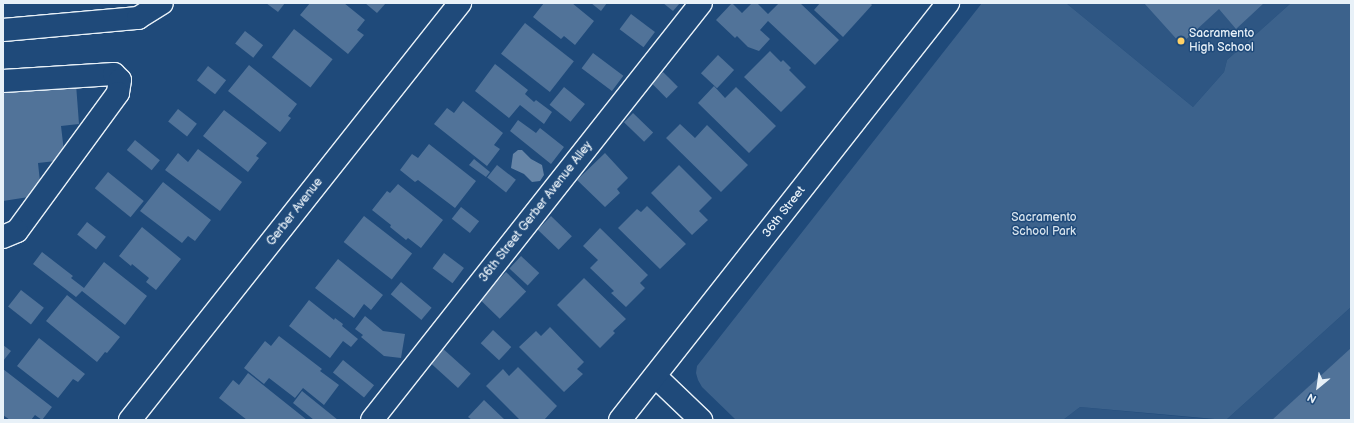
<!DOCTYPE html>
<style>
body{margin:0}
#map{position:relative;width:1354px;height:423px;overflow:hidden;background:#1f4a7a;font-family:"Balsamiq Sans",sans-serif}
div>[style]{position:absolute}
.built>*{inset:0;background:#2e5683}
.green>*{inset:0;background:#3c628c}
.water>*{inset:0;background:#6685a7}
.building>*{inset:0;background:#517399;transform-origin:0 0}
.roads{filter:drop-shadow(1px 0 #e8f1f8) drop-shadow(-1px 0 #e8f1f8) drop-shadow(0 1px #e8f1f8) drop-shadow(0 -1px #e8f1f8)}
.minor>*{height:22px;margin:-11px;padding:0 11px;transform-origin:11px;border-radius:11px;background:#1f4a7a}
.dots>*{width:11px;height:11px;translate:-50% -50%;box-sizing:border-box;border:2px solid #1f4a7a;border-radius:50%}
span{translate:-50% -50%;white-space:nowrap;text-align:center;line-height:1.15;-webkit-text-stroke:3px #1f4a7a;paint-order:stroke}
.poi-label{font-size:12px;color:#e8f1f8}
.left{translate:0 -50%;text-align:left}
.street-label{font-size:12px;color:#e8f1f8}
.park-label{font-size:12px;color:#d7e3ed}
.frame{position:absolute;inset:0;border:4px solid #e8f1f8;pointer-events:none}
.north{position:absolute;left:1298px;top:367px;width:40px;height:40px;-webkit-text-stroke:3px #1f4a7a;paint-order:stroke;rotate:209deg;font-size:11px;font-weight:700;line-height:16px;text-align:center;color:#e8f1f8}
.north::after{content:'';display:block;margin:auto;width:14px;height:18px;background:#e8f1f8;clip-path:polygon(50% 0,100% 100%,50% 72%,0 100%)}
</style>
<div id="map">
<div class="built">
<div style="clip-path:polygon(1066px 3px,1291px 3px,1227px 60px,1224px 72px,1193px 107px)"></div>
<div style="clip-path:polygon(1351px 307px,1351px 420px,1226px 420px)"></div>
<div style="clip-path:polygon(1080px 407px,1218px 420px,1063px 420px)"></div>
</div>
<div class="green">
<div style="clip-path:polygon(982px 3px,1066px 3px,1193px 107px,1224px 72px,1227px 60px,1291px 3px,1351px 3px,1351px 307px,1226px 420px,1080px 407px,1063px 420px,736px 420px,702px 387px,698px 380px,696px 373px,697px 366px)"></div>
</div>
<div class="water">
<div style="clip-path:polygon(518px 150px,522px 150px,531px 159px,542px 165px,544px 175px,540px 181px,532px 182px,524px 174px,511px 168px,513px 154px)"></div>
</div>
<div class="building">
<div style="clip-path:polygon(266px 3px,285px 3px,278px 12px)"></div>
<div style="clip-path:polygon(310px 3px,344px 3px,365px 20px,357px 30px,364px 35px,348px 54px,300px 15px)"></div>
<div style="clip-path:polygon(365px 3px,386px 3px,377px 13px)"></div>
<div style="clip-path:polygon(544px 3px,572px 3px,594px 21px,575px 45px,564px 36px,561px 39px,533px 17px)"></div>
<div style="clip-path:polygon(591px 3px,607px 3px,601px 11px)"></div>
<div style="clip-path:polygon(663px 3px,680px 3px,673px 11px)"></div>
<div style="clip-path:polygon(732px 3px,742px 13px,752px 3px,757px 3px,768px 14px,779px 3px,800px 3px,839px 40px,815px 65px,768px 21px,760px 30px,770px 39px,759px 51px,748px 47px,737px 36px,735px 38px,716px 20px)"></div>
<div style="clip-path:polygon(820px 3px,870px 3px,872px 5px,843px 37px,814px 10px)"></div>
<div style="clip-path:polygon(1144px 3px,1264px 3px,1236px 29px,1219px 9px,1181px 44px)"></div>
<div style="left:631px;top:14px;width:30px;height:19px;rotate:37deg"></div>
<div style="left:525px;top:23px;width:62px;height:39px;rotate:38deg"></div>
<div style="left:294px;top:29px;width:49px;height:36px;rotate:38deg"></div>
<div style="left:245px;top:31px;width:23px;height:16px;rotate:38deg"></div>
<div style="clip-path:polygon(770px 51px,781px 62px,783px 60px,791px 68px,789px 70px,806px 87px,781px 112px,744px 77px)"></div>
<div style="left:593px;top:53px;width:38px;height:19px;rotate:37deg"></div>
<div style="left:718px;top:55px;width:22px;height:25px;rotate:43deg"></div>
<div style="clip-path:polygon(495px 64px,528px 90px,525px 94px,534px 102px,536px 100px,552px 112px,544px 124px,520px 105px,509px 118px,475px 91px)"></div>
<div style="clip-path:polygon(249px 65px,297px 104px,288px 116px,291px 118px,280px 132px,228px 91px)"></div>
<div style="left:208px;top:66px;width:23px;height:18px;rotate:38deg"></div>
<div style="left:663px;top:72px;width:21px;height:16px;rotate:45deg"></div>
<div style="clip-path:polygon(76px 84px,79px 124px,61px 126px,65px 160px,38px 163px,41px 191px,35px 196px,3px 201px,3px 90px)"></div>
<div style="clip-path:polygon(714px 86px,725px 98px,736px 87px,776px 126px,749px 153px,698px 103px)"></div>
<div style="left:564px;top:87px;width:27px;height:23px;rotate:39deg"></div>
<div style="clip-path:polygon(463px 101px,503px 133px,494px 145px,500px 149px,487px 166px,434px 124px,447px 108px,454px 113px)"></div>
<div style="left:178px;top:109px;width:24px;height:16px;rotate:38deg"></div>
<div style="clip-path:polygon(224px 110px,267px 143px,256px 156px,259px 158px,248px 172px,203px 136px)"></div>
<div style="left:633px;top:113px;width:28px;height:13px;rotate:44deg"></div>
<div style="clip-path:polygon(518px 120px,536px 133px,540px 128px,564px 147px,551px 164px,510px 131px)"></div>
<div style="clip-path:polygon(680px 124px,695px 138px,707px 125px,748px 165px,721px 192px,666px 138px)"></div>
<div style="left:135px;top:140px;width:32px;height:13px;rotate:39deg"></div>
<div style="clip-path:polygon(429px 144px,476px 181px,455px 208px,418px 180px,415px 182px,400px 170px,412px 154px,418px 158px)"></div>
<div style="clip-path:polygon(198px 149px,242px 182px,220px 211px,165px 170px,178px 153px,188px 162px)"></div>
<div style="clip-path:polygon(605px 153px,628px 178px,617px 189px,620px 193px,605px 207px,577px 180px)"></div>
<div style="clip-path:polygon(474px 159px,490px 172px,486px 177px,469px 165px)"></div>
<div style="left:497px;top:165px;width:24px;height:16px;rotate:38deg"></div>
<div style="clip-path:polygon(679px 165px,712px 198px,699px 211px,708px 220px,692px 235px,651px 193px)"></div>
<div style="left:108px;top:172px;width:46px;height:21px;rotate:39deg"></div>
<div style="clip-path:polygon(163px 182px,211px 220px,195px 241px,188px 236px,182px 243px,140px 211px)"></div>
<div style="clip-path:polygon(398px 184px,443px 220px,421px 248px,408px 238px,406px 240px,390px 227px,391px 225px,372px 210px,387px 191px,390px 193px)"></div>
<div style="clip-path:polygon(647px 206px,686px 244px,660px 269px,618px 228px,637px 209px,641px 212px)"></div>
<div style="left:461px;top:207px;width:23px;height:15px;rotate:38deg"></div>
<div style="left:364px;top:216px;width:61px;height:33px;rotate:38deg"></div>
<div style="left:551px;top:216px;width:29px;height:19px;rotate:44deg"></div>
<div style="left:87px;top:222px;width:24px;height:16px;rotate:38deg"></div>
<div style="clip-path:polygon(142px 227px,181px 259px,156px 290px,146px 282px,149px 278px,132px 264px,131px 266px,119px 256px)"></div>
<div style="clip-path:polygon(600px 228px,648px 275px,640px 283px,645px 288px,626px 307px,611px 293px,614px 291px,590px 268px,598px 260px,583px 246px)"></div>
<div style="clip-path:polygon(42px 252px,73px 276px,71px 278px,84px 288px,104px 262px,147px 296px,125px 325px,82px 291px,76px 297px,33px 264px)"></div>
<div style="left:444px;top:253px;width:25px;height:19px;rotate:37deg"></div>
<div style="left:521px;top:256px;width:25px;height:17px;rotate:43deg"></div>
<div style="clip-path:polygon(338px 259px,383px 295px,371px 310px,364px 304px,354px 318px,315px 288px)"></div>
<div style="left:506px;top:272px;width:28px;height:38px;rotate:44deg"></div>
<div style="clip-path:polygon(584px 278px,626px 319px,613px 331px,615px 333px,600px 348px,557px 305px)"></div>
<div style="left:401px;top:282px;width:40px;height:16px;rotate:40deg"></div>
<div style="left:21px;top:290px;width:29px;height:21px;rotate:38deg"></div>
<div style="clip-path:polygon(67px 295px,120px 337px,107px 353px,105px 352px,97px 362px,46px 321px)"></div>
<div style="clip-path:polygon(309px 300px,334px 320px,335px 318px,343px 324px,342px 326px,358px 339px,351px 347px,343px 341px,330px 358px,289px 326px)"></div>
<div style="clip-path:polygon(365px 316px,383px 331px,405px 334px,401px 358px,384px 356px,361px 337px,363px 335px,355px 329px)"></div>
<div style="clip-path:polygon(550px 327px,584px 362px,577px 369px,583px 374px,564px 392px,519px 347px,536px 331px,541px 336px)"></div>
<div style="left:493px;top:330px;width:25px;height:18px;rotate:43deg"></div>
<div style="clip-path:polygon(279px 336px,322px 369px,320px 371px,339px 385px,324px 405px,303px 388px,295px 398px,269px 378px,264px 384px,244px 368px,265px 341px,271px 346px)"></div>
<div style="clip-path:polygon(39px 338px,85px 374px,78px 382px,73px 379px,58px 398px,17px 366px)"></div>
<div style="clip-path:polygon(3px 345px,11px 351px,3px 361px)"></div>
<div style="left:441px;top:347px;width:40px;height:19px;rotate:42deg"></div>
<div style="clip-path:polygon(1351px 348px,1351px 420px,1272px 420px)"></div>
<div style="left:343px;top:360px;width:40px;height:16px;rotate:39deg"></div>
<div style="clip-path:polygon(518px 367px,557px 406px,544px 420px,520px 420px,486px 386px,503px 369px,509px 376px)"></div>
<div style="clip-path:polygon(3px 369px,52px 407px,42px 420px,35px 415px,31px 420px,10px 420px,3px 415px)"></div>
<div style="clip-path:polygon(248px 373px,307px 420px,247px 420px,219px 398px,233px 380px,239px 385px)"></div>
<div style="clip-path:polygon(302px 391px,338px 420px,314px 420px,293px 403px)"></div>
<div style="clip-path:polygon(484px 400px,505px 420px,472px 420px,468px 417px)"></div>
</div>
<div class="roads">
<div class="minor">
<div style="left:3px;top:30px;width:136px;rotate:-5.1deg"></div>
<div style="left:138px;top:18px;width:28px;rotate:-32deg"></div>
<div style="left:3px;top:81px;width:111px;rotate:-3.6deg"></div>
<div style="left:114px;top:74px;width:8px;rotate:45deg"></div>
<div style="left:120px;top:80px;width:13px;rotate:99deg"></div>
<div style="left:118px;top:93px;width:171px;rotate:126.2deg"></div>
<div style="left:17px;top:231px;width:15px;rotate:157deg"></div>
<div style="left:655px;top:376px;width:64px;rotate:43.7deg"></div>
<div style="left:130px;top:420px;width:532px;rotate:-51.64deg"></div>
<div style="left:372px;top:420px;width:531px;rotate:-51.73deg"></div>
<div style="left:620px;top:420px;width:531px;rotate:-51.81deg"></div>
</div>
</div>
<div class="dots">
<div style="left:1181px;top:41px;background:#ffd166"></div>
</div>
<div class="poi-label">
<span class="left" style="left:1189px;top:41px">Sacramento<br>High School</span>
</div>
<div class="street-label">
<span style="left:295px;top:212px;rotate:-52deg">Gerber Avenue</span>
<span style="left:536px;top:212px;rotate:-52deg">36th Street Gerber Avenue Alley</span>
<span style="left:784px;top:212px;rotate:-52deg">36th Street</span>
</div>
<div class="park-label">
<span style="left:1044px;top:225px">Sacramento<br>School Park</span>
</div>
<div class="frame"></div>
<div class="north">N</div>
</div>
